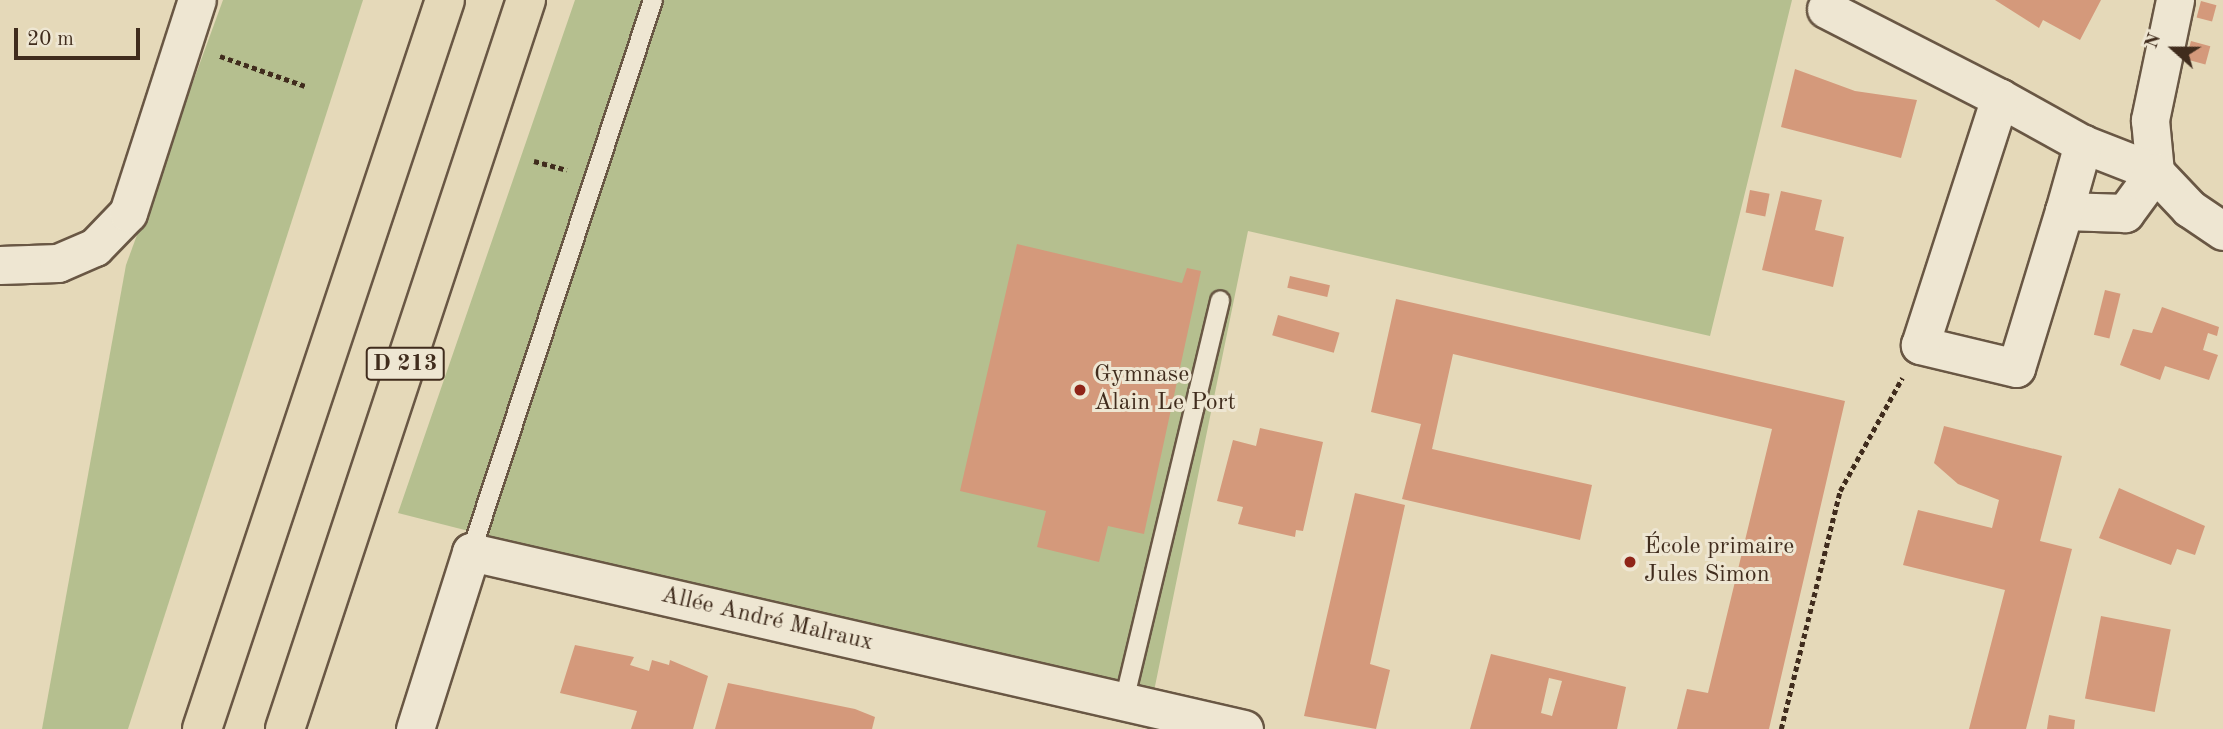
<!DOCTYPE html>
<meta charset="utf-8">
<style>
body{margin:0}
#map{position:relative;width:2223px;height:729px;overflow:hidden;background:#e5d9b9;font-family:"Old Standard TT",serif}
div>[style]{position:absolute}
.green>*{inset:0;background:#b5bf8f}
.building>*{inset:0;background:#d4997b;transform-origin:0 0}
.path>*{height:4.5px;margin-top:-2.25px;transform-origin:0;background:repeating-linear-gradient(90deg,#402c1d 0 5px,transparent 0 8.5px)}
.roads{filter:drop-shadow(2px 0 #695744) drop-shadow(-2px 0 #695744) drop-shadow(0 2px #695744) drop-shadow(0 -2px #695744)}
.lane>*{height:18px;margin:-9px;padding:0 9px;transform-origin:9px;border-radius:9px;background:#eee6d2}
.street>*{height:37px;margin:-18.5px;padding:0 18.5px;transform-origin:18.5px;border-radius:18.5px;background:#eee6d2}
.highway>*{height:38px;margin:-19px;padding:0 19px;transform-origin:19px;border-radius:19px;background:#e5d9b9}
.dots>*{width:19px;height:19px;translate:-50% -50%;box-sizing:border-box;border:4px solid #eee6d2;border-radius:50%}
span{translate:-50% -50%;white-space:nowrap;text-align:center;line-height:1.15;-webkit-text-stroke:6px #eee6d2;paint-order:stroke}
.shield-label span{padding:2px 5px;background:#eee6d2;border:2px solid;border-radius:5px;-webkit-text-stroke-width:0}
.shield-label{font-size:23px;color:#402c1d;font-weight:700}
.poi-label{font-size:24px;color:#402c1d}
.left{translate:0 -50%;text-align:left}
.street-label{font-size:24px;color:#402c1d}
.north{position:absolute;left:2139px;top:14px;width:70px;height:70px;-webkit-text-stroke:5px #eee6d2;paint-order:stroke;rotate:291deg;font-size:19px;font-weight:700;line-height:28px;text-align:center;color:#402c1d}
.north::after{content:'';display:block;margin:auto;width:24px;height:32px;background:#402c1d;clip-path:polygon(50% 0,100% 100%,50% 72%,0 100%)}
.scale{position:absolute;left:14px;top:28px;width:126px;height:32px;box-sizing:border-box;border:4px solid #402c1d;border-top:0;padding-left:9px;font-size:21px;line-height:24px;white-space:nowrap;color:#402c1d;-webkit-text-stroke:5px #eee6d2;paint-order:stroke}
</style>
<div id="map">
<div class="green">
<div style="clip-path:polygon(223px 0,363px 0,128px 729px,42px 729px,126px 265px)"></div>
<div style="clip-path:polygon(575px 0,1792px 0,1710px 336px,1248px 231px,1153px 696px,919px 646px,398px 513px)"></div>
</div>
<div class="building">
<div style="clip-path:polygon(1995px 0,2101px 0,2080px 40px,2043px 20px,2039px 28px)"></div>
<div style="left:2201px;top:1px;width:16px;height:17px;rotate:15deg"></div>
<div style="left:2191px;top:41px;width:20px;height:19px;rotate:15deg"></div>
<div style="clip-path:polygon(1795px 69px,1855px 91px,1917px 100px,1901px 158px,1781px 127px)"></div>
<div style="left:1750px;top:190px;width:20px;height:23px;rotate:11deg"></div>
<div style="clip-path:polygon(1781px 191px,1822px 200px,1815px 230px,1844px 237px,1833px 287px,1762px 270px)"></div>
<div style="clip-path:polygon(1017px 244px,1182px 283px,1187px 268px,1201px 271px,1144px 534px,1108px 526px,1099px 562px,1037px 547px,1046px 511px,960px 491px)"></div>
<div style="left:1290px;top:276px;width:41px;height:12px;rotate:13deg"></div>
<div style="left:2105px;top:290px;width:16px;height:46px;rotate:14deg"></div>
<div style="clip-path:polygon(1396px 299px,1845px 401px,1769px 729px,1677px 729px,1687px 689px,1708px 693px,1772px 429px,1453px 354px,1432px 449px,1592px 485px,1580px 540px,1402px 499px,1421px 424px,1371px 412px)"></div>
<div style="clip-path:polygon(2162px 307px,2219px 327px,2217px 336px,2208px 333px,2203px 350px,2218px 355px,2209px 380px,2165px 366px,2160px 380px,2120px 365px,2133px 329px,2152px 333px)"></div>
<div style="left:1278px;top:315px;width:64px;height:21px;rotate:16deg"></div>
<div style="clip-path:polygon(1944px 426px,2062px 456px,2040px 541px,2072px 549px,2026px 729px,1969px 729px,2005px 590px,1903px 565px,1918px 510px,1992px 528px,1999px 500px,1958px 484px,1934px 463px)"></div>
<div style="clip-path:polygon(1260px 428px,1323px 442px,1303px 531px,1296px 530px,1295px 537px,1238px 524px,1243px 507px,1217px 501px,1233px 440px,1256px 446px)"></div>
<div style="clip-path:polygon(2119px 488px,2205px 526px,2195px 555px,2177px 549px,2171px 565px,2099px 538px)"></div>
<div style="clip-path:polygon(1355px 493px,1405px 505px,1370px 664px,1390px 670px,1376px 729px,1304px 716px)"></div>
<div style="left:2101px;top:616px;width:71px;height:84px;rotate:11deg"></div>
<div style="clip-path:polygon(575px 645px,634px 657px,630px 665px,649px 671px,652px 660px,669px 665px,670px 660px,708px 676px,693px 729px,631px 729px,637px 711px,560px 693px)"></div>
<div style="clip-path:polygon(evenodd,1491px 654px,1626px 687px,1617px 729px,1470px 729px,1491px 654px,1549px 678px,1562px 681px,1552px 716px,1541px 713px,1549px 678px)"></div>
<div style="clip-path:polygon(728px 683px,855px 709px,875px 717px,872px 729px,715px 729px)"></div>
<div style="clip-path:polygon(2049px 715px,2075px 720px,2074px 729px,2047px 729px)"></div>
</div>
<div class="path">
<div style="left:220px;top:56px;width:90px;rotate:19.4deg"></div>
<div style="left:534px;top:161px;width:34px;rotate:15deg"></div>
<div style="left:1781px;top:729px;width:245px;rotate:-76.1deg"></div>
<div style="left:1840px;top:491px;width:129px;rotate:-61.2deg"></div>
</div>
<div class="roads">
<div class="lane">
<div style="left:471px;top:552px;width:581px;rotate:-71.75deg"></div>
<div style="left:1124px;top:701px;width:412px;rotate:-76.5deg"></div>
</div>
<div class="street">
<div style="left:2175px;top:0;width:123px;rotate:101.8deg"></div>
<div style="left:2150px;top:120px;width:52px;rotate:84.5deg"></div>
<div style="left:2155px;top:172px;width:50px;rotate:46.6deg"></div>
<div style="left:2189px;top:208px;width:41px;rotate:34.1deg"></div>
<div style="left:1826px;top:9px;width:195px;rotate:27.1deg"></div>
<div style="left:2000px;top:98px;width:95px;rotate:29deg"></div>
<div style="left:2083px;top:144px;width:77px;rotate:21.3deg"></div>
<div style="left:2155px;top:172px;width:51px;rotate:126.2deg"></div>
<div style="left:2125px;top:213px;width:61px;rotate:-178.1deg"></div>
<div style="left:2064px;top:211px;width:164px;rotate:107deg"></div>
<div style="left:2016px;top:368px;width:99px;rotate:-166.5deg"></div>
<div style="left:1920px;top:345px;width:260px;rotate:-72.1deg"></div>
<div style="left:2064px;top:211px;width:70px;rotate:-74.2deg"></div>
<div style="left:0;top:265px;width:58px;rotate:-2deg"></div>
<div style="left:58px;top:263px;width:40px;rotate:-23.4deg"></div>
<div style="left:95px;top:247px;width:47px;rotate:-45.9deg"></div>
<div style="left:128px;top:213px;width:224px;rotate:-72.1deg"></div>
<div style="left:415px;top:729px;width:186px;rotate:-72.4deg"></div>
<div style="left:471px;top:552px;width:793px;rotate:12.9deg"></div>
</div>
<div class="highway">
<div style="left:202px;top:729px;width:768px;rotate:-71.57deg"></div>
<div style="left:285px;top:729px;width:768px;rotate:-71.71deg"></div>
</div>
</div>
<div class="dots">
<div style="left:1080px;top:390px;background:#8f2418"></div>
<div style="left:1630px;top:562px;background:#8f2418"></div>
</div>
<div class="shield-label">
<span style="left:405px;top:364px">D 213</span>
</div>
<div class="poi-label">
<span class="left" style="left:1094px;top:390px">Gymnase<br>Alain Le Port</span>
<span class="left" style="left:1644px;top:562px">École primaire<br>Jules Simon</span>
</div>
<div class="street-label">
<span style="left:767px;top:620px;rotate:13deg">Allée André Malraux</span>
</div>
<div class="north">N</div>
<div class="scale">20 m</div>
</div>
